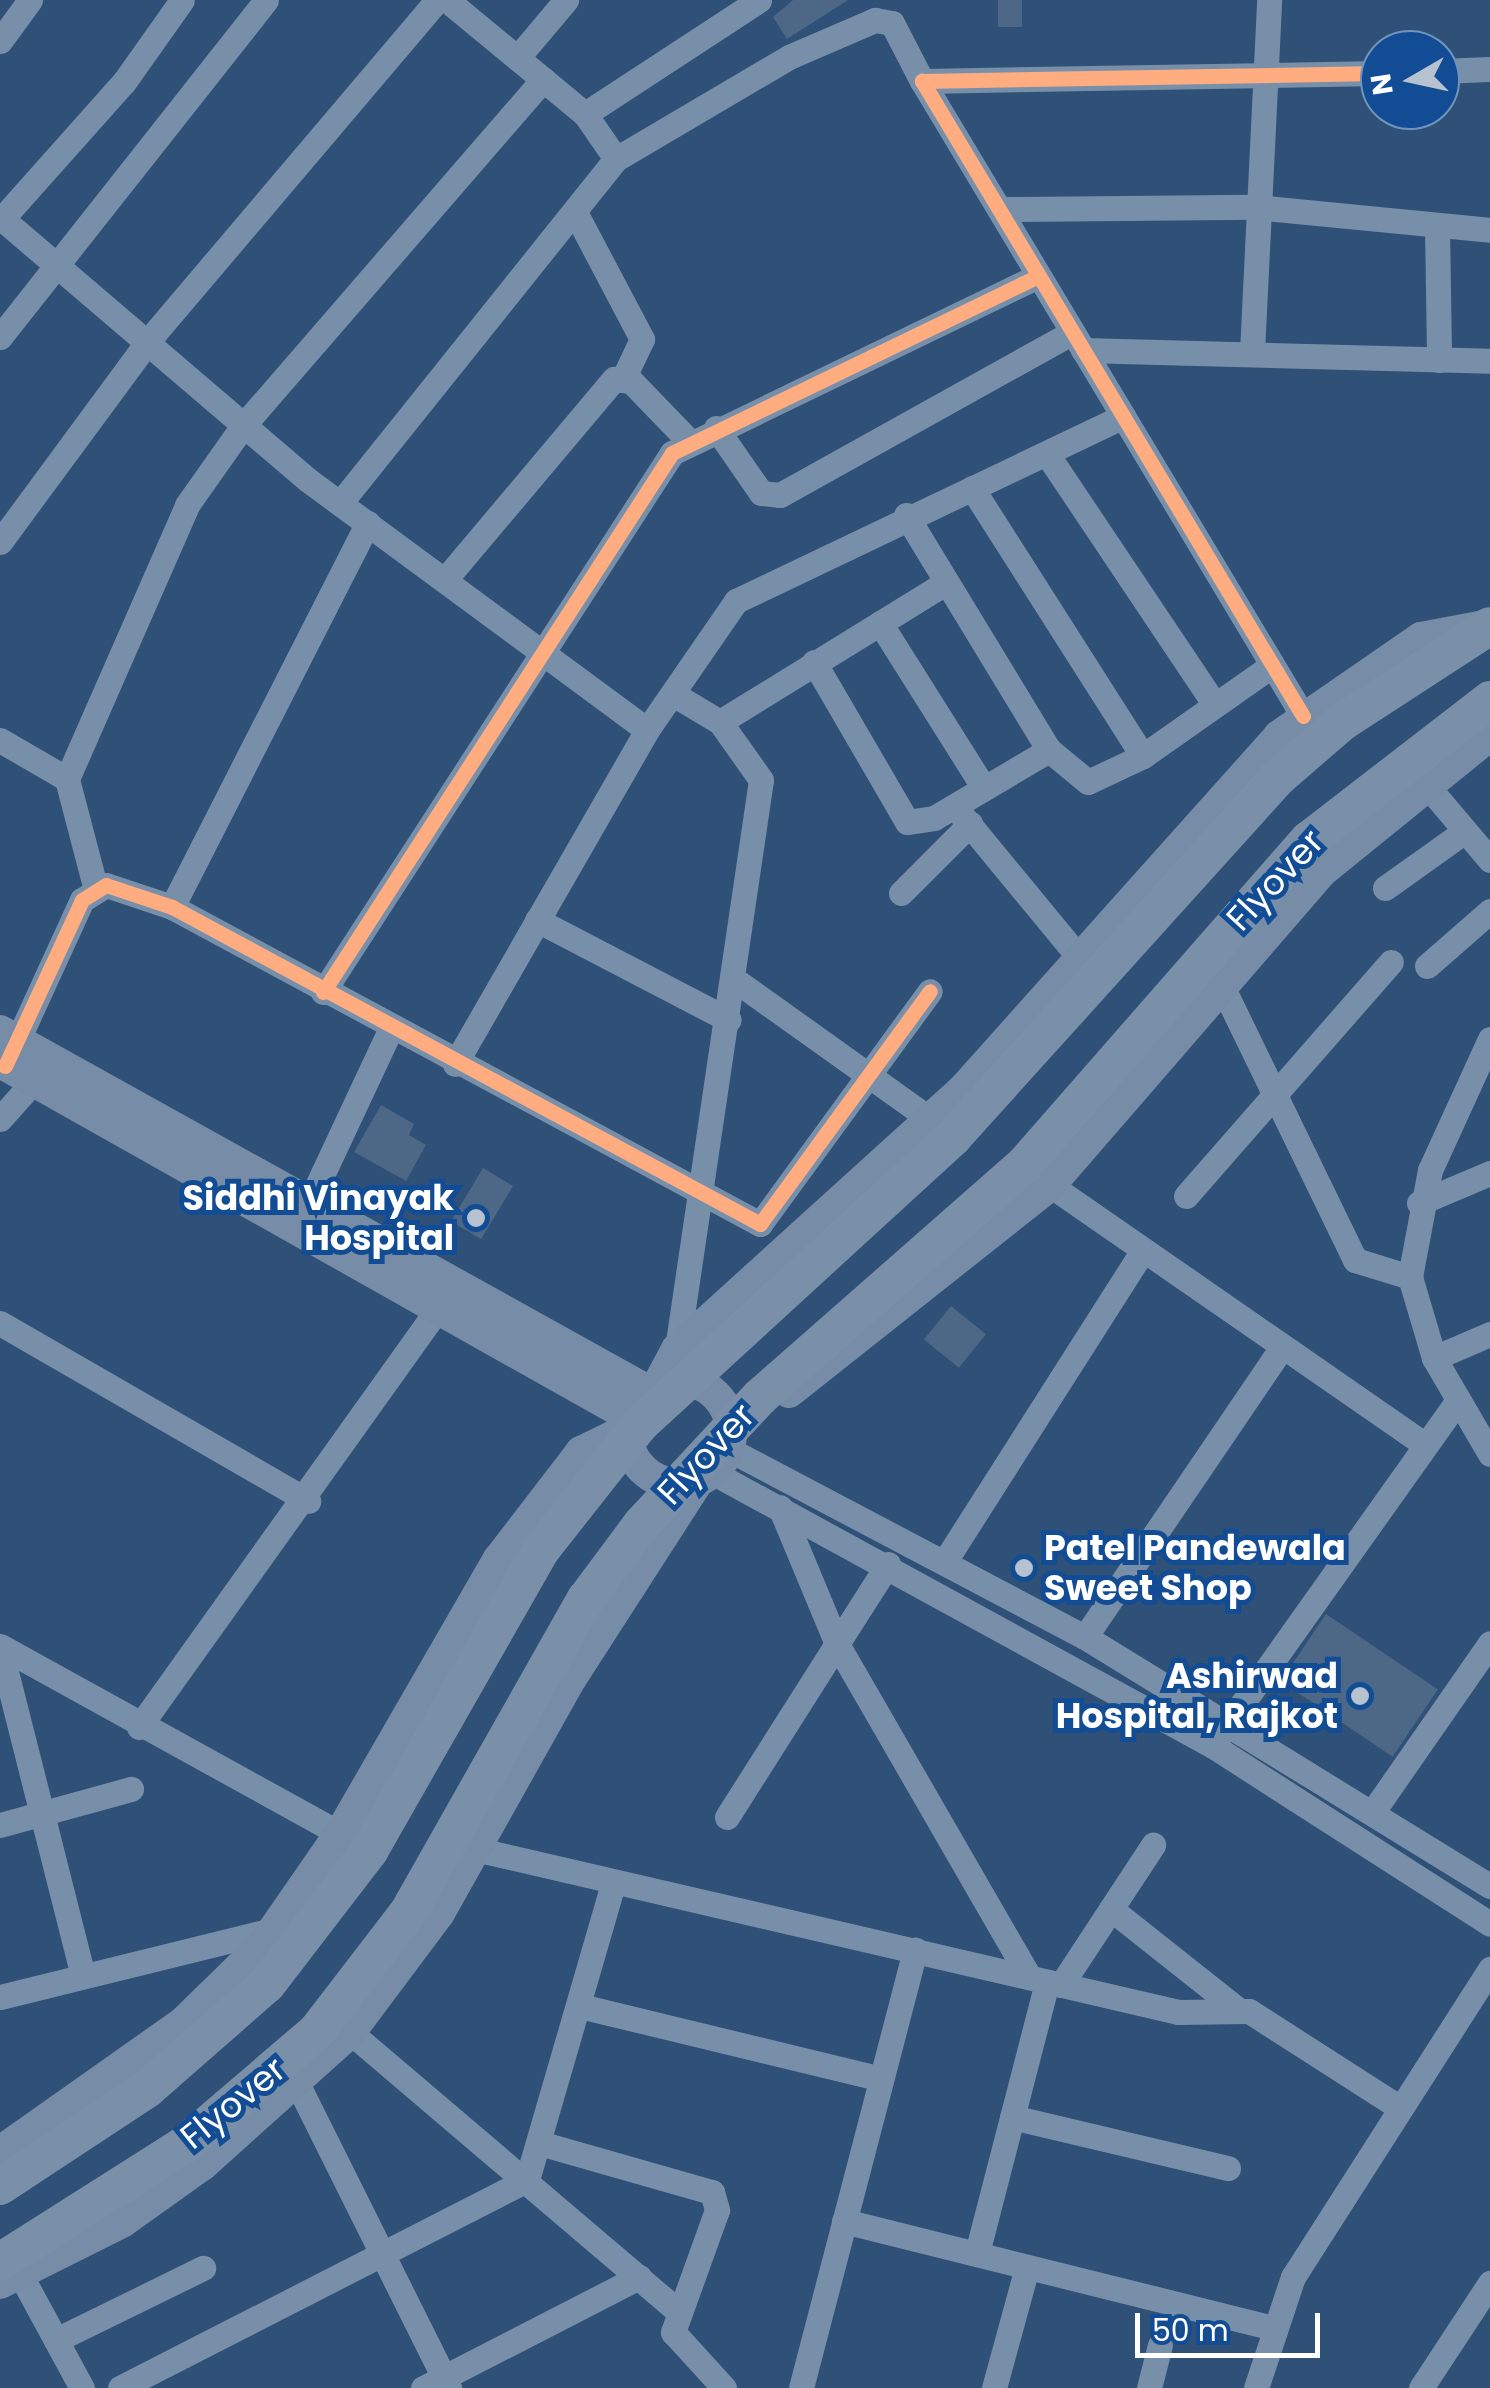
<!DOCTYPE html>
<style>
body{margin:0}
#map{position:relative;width:1490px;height:2388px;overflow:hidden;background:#2f5077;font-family:Poppins,sans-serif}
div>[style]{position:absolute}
.building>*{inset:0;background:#4d6786;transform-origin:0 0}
.minor>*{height:25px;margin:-12.5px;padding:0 12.5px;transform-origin:12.5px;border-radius:12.5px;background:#788fa9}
.major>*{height:32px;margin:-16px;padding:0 16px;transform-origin:16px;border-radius:16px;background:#768ca7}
.major>.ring{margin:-16px;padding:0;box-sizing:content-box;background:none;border:32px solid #768ca7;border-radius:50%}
.highway>*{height:38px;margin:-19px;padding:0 19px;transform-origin:19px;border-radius:19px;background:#7a90a9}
.highway-bridge>*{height:38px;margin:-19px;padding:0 19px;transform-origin:19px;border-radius:19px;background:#7a90a9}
.cycleway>*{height:15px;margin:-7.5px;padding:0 7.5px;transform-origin:7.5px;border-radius:7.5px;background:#ffac80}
.dots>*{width:28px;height:28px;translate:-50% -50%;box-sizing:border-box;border:5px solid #124c94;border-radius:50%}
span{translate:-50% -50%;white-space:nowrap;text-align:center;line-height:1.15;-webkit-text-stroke:10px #124c94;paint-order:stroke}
.street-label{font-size:35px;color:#fff}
.poi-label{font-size:35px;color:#fff;font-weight:700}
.right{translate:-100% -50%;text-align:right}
.left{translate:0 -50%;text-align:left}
.north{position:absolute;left:1360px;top:30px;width:100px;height:100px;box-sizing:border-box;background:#124c94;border:2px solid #7194bf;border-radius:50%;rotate:261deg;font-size:28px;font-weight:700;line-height:40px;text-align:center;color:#fff}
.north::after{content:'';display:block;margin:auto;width:35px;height:45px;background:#b6c2cf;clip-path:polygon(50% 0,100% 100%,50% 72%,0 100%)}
.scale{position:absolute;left:1135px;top:2313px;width:185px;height:45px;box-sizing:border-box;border:5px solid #fff;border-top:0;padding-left:12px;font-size:30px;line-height:35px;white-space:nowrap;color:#fff;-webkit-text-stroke:8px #124c94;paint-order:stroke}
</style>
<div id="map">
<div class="building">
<div style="clip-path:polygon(793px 0,848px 0,787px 39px,773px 17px)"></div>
<div style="left:998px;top:0;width:24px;height:27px"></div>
<div style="clip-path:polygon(381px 1105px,414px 1124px,409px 1135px,426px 1145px,406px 1181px,354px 1152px)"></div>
<div style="left:483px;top:1168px;width:35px;height:62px;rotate:31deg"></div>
<div style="left:951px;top:1306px;width:45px;height:43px;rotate:39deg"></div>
<div style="left:1326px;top:1614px;width:135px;height:81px;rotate:34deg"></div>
</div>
<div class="minor">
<div style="left:447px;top:0;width:179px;rotate:39.6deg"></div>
<div style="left:585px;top:114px;width:208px;rotate:-33.2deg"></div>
<div style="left:0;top:41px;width:51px;rotate:-53.8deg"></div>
<div style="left:518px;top:57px;width:75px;rotate:-49.9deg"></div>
<div style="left:1440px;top:71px;width:50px;rotate:-2.3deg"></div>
<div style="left:616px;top:159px;width:201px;rotate:-30.5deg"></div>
<div style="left:789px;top:57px;width:94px;rotate:-23.3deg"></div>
<div style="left:875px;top:20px;width:17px;rotate:10deg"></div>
<div style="left:892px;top:23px;width:65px;rotate:62.7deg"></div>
<div style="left:1006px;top:209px;width:250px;rotate:-0.5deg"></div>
<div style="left:1256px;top:207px;width:235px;rotate:5.6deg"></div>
<div style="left:575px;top:212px;width:144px;rotate:62.2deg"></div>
<div style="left:642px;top:339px;width:42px;rotate:115.3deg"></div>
<div style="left:0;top:217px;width:405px;rotate:40.5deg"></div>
<div style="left:308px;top:480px;width:421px;rotate:36.4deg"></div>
<div style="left:0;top:221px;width:186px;rotate:-48.3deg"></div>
<div style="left:124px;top:82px;width:100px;rotate:-54.7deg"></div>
<div style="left:1437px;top:226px;width:134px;rotate:89.1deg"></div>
<div style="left:0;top:337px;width:429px;rotate:-51.7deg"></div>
<div style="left:1083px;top:350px;width:407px;rotate:1.5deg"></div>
<div style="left:1252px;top:352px;width:352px;rotate:-87.2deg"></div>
<div style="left:716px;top:428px;width:79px;rotate:55.3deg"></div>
<div style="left:761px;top:493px;width:19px;rotate:6deg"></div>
<div style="left:780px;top:495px;width:333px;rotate:-29.1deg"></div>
<div style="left:1047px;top:454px;width:302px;rotate:56.2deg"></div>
<div style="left:972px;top:488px;width:318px;rotate:57.5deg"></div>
<div style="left:341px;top:502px;width:440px;rotate:-51.3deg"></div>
<div style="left:616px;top:159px;width:55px;rotate:-124.6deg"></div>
<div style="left:906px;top:515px;width:275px;rotate:58.7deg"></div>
<div style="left:1049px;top:750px;width:50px;rotate:39.4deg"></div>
<div style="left:1088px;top:782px;width:61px;rotate:-25.3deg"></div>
<div style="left:1143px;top:756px;width:156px;rotate:-35.1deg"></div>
<div style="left:0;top:542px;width:250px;rotate:-53.6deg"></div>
<div style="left:148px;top:341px;width:447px;rotate:-49.7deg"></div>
<div style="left:448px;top:576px;width:258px;rotate:-49.9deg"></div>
<div style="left:614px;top:379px;width:17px;rotate:7deg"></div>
<div style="left:631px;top:381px;width:82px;rotate:46deg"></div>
<div style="left:880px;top:623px;width:195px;rotate:57.8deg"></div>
<div style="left:814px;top:662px;width:185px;rotate:59.8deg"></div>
<div style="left:907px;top:822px;width:27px;rotate:-8deg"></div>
<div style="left:934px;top:818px;width:134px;rotate:-30.6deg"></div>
<div style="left:673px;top:694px;width:55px;rotate:30.8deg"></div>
<div style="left:720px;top:722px;width:71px;rotate:54.7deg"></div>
<div style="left:761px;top:780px;width:575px;rotate:98.4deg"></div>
<div style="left:1303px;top:716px;width:741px;rotate:-120.96deg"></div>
<div style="left:922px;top:81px;width:458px;rotate:-1deg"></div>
<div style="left:720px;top:722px;width:264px;rotate:-31.7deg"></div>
<div style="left:0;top:740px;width:78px;rotate:30.2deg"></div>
<div style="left:1424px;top:782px;width:102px;rotate:49.8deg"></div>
<div style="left:955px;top:807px;width:192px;rotate:50.5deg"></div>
<div style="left:95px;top:886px;width:111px;rotate:-104.7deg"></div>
<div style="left:67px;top:779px;width:299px;rotate:-66.3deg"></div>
<div style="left:187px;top:505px;width:95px;rotate:-54.8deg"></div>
<div style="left:242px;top:427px;width:460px;rotate:-49.1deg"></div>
<div style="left:1385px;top:888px;width:98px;rotate:-35.5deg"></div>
<div style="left:901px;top:893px;width:98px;rotate:-45deg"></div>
<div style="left:172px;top:907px;width:431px;rotate:-63deg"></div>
<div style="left:537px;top:920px;width:216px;rotate:27.5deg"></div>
<div style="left:1427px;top:966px;width:84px;rotate:-41.1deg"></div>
<div style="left:735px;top:980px;width:243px;rotate:35.5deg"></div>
<div style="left:1221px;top:984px;width:307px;rotate:64.1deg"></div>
<div style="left:1355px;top:1260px;width:58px;rotate:17.2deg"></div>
<div style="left:323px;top:992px;width:642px;rotate:-57.08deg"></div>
<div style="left:672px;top:453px;width:404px;rotate:-25.8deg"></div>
<div style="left:1490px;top:1039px;width:144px;rotate:114.6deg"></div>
<div style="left:1430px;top:1170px;width:109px;rotate:100.6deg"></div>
<div style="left:1410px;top:1277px;width:84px;rotate:73.5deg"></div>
<div style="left:1434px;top:1358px;width:111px;rotate:59.7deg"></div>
<div style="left:10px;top:1057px;width:173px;rotate:-65.4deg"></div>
<div style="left:82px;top:900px;width:28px;rotate:-32deg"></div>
<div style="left:106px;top:885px;width:70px;rotate:18.4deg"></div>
<div style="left:172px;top:907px;width:668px;rotate:28.33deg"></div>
<div style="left:760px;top:1224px;width:288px;rotate:-53.9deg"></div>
<div style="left:455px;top:1064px;width:385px;rotate:-60.1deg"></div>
<div style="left:647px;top:730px;width:157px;rotate:-55.4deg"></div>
<div style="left:736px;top:601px;width:429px;rotate:-25.5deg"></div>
<div style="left:0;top:1119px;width:50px;rotate:-48.3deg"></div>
<div style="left:1050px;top:1185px;width:457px;rotate:34.7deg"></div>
<div style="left:1186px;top:1196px;width:311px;rotate:-48.8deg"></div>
<div style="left:1419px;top:1203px;width:77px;rotate:-22.9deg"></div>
<div style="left:302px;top:1218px;width:208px;rotate:-64.9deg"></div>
<div style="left:0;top:1323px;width:356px;rotate:30deg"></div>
<div style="left:1434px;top:1358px;width:61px;rotate:-23.2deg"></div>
<div style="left:728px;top:1449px;width:403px;rotate:27.8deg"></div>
<div style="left:1085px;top:1637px;width:475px;rotate:31.6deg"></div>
<div style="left:712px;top:1472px;width:571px;rotate:28.67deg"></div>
<div style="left:1213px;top:1746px;width:329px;rotate:32.7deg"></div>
<div style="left:945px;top:1561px;width:365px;rotate:-57.5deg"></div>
<div style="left:888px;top:1564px;width:95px;rotate:122.5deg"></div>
<div style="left:837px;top:1644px;width:384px;rotate:60deg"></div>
<div style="left:1085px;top:1637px;width:351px;rotate:-55.8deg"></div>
<div style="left:0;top:1646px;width:389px;rotate:28.9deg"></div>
<div style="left:0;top:1648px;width:335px;rotate:75.8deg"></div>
<div style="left:139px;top:1727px;width:530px;rotate:-54.45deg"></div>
<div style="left:1220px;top:1735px;width:411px;rotate:-54.6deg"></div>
<div style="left:1374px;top:1810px;width:203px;rotate:-55.2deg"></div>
<div style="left:727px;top:1817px;width:205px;rotate:-57.6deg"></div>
<div style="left:837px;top:1644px;width:148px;rotate:-112.6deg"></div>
<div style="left:0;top:1825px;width:136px;rotate:-15.4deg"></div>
<div style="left:475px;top:1849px;width:722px;rotate:13.05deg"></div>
<div style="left:1178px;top:2012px;width:71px;rotate:-0.8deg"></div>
<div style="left:1249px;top:2011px;width:176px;rotate:32.7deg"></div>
<div style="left:1111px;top:1909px;width:161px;rotate:38.4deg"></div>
<div style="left:1061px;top:1985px;width:168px;rotate:-56.7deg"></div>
<div style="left:0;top:1997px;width:284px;rotate:-13.8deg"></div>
<div style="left:580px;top:2006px;width:310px;rotate:13.6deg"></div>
<div style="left:350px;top:2032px;width:433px;rotate:40.4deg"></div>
<div style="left:298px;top:2085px;width:339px;rotate:63.5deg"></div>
<div style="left:1012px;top:2117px;width:222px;rotate:13.3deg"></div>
<div style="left:543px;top:2144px;width:176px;rotate:15.9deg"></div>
<div style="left:712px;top:2192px;width:19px;rotate:74deg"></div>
<div style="left:717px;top:2210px;width:130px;rotate:109.8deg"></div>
<div style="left:673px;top:2332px;width:76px;rotate:47.7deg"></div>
<div style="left:844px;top:2221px;width:442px;rotate:14deg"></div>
<div style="left:977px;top:2253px;width:280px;rotate:-75.5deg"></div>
<div style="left:20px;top:2274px;width:130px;rotate:61.5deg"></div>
<div style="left:56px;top:2340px;width:164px;rotate:-26.1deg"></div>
<div style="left:120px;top:2388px;width:457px;rotate:-27.1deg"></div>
<div style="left:527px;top:2180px;width:304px;rotate:-73.8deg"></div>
<div style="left:423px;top:2388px;width:243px;rotate:-27.2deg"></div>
<div style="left:801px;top:2388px;width:453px;rotate:-75.4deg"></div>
<div style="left:994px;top:2388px;width:125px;rotate:-74.7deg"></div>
<div style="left:1149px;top:2388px;width:44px;rotate:-75.7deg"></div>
<div style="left:1256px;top:2388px;width:117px;rotate:-71.6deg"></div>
<div style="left:1293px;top:2277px;width:366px;rotate:-57.4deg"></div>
<div style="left:1421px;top:2388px;width:126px;rotate:-56.7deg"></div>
</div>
<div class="major">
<div style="left:0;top:1031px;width:739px;rotate:29.06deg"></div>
<div style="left:0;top:1062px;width:722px;rotate:29.37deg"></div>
<div class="ring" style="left:627px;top:1380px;width:72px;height:72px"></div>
<div style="left:659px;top:1383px;width:38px;rotate:-62deg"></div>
<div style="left:677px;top:1349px;width:384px;rotate:-42.2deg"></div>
<div style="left:962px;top:1091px;width:476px;rotate:-48.2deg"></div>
<div style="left:1279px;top:736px;width:173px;rotate:-34.6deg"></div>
<div style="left:1421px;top:638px;width:70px;rotate:-10.7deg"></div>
<div style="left:789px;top:1392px;width:333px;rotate:-38.4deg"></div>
<div style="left:1050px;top:1185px;width:415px;rotate:-49.1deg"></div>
<div style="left:1322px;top:871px;width:216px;rotate:-39deg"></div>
<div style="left:0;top:2152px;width:224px;rotate:-35.2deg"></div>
<div style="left:183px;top:2023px;width:112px;rotate:-44.3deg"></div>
<div style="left:263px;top:1945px;width:135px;rotate:-55.3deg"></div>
<div style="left:340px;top:1834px;width:318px;rotate:-60deg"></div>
<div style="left:499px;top:1559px;width:135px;rotate:-52.5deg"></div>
<div style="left:581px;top:1452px;width:50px;rotate:-26.1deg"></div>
<div style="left:0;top:2283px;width:136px;rotate:-26.6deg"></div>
<div style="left:122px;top:2222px;width:98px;rotate:-35.5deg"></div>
<div style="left:202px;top:2165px;width:199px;rotate:-41.9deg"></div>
<div style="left:350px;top:2032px;width:149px;rotate:-53.2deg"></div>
<div style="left:439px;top:1913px;width:270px;rotate:-60.7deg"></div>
<div style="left:571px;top:1678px;width:234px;rotate:-57.2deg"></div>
</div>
<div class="highway">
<div style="left:1276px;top:779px;width:87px;rotate:-40.8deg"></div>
<div style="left:1342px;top:722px;width:176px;rotate:-33deg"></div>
<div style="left:1309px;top:840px;width:229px;rotate:-37.7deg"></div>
<div style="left:0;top:2186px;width:176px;rotate:-33.4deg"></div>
<div style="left:147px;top:2089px;width:159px;rotate:-41.2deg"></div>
<div style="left:0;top:2262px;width:217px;rotate:-32.4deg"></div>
<div style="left:183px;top:2146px;width:177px;rotate:-40.6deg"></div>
</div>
<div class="highway-bridge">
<div style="left:267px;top:1984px;width:168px;rotate:-52.5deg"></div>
<div style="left:369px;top:1851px;width:345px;rotate:-60.3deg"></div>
<div style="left:540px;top:1551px;width:162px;rotate:-51.8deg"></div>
<div style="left:640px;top:1424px;width:425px;rotate:-42.5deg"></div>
<div style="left:953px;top:1137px;width:482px;rotate:-47.9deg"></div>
<div style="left:317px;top:2031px;width:149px;rotate:-52.4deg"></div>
<div style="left:408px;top:1913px;width:361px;rotate:-60.5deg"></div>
<div style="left:586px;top:1599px;width:94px;rotate:-53.3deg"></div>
<div style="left:642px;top:1524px;width:173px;rotate:-47.1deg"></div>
<div style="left:760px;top:1397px;width:353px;rotate:-41.3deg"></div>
<div style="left:1025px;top:1164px;width:431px;rotate:-48.8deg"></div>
</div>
<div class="cycleway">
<div style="left:1303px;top:716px;width:741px;rotate:-120.96deg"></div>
<div style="left:922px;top:81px;width:458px;rotate:-1deg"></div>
<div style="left:323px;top:992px;width:642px;rotate:-57.08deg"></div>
<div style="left:672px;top:453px;width:404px;rotate:-25.8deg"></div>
<div style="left:5px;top:1066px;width:183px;rotate:-65.1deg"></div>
<div style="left:82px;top:900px;width:28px;rotate:-32deg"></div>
<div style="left:106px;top:885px;width:70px;rotate:18.4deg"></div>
<div style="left:172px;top:907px;width:668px;rotate:28.33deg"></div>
<div style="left:760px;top:1224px;width:288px;rotate:-53.9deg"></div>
</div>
<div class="dots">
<div style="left:476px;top:1218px;background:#b6c2cf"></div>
<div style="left:1024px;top:1568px;background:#b6c2cf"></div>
<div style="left:1360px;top:1696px;background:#b6c2cf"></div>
</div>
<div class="street-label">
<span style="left:1275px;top:880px;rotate:-47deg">Flyover</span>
<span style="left:706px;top:1454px;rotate:-47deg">Flyover</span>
<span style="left:233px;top:2103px;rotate:-39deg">Flyover</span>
</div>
<div class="poi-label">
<span class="right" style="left:454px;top:1218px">Siddhi Vinayak<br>Hospital</span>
<span class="left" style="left:1044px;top:1568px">Patel Pandewala<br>Sweet Shop</span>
<span class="right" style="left:1338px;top:1696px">Ashirwad<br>Hospital, Rajkot</span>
</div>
<div class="north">N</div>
<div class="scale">50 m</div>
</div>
